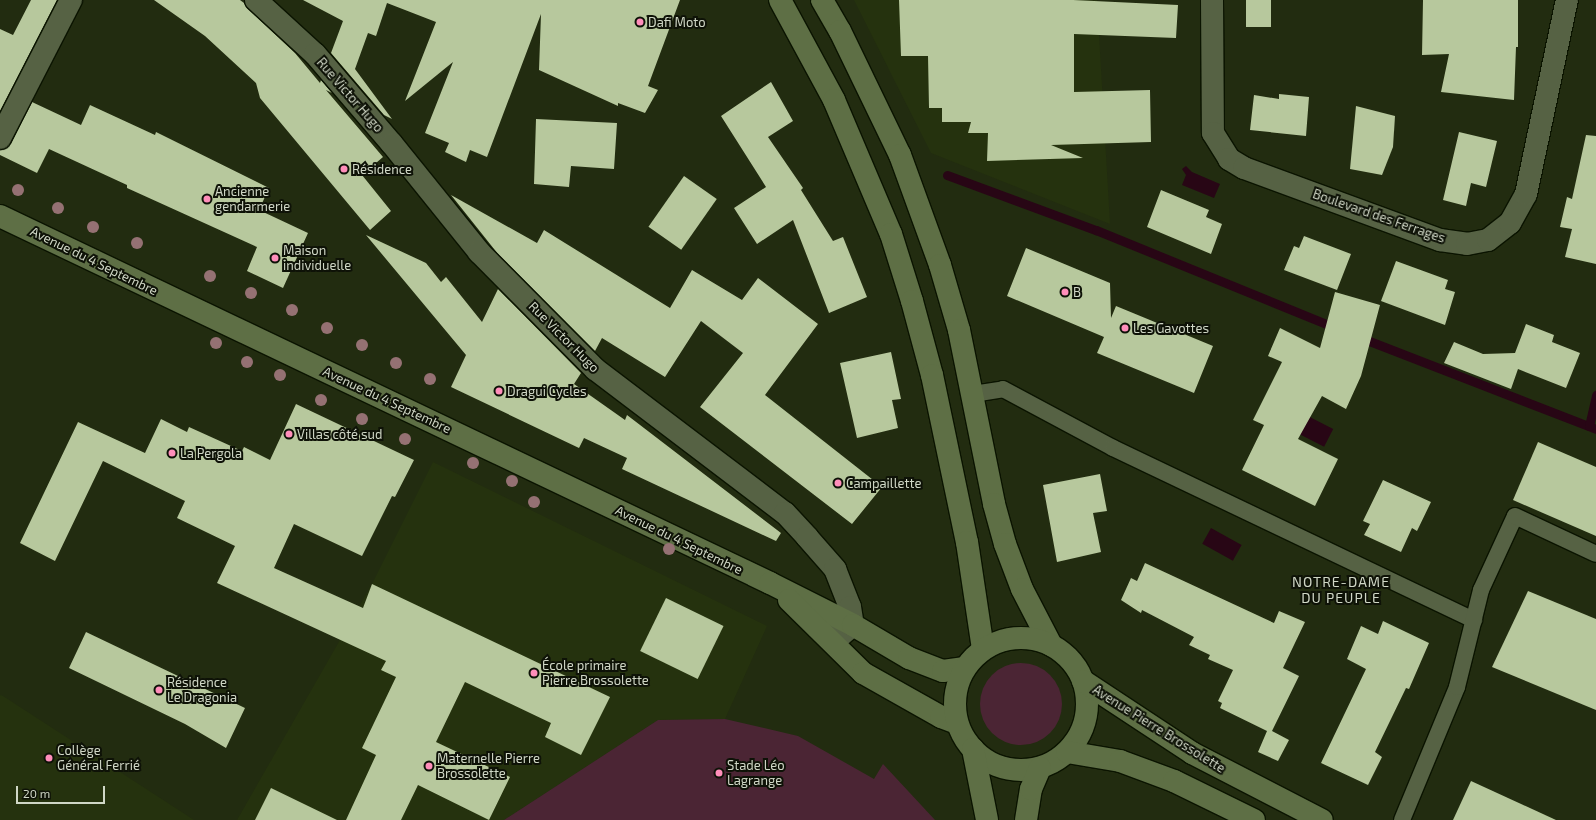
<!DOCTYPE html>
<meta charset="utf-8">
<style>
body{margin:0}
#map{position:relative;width:1596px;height:820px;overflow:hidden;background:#222c10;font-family:"Exo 2",sans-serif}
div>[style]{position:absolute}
.built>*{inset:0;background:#25320e}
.green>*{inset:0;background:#4b2534}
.round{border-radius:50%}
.water>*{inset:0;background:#280615;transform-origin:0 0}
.stream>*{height:9px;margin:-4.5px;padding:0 4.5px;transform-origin:4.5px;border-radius:4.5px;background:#280615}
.building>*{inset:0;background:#b7c89d;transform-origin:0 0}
.roads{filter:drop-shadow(1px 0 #0b1400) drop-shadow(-1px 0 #0b1400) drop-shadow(0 1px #0b1400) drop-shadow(0 -1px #0b1400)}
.lane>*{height:16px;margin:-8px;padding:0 8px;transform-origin:8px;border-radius:8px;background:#566244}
.street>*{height:22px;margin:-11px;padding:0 11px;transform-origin:11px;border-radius:11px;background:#566244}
.secondary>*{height:22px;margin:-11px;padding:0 11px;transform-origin:11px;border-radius:11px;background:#5e6f45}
.secondary>.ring{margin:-11px;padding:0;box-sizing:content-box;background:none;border:22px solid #5e6f45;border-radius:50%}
.trees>*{width:12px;height:12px;margin:-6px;border-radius:50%;background:#957173}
.dots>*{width:11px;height:11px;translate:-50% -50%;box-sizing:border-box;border:2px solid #0e1207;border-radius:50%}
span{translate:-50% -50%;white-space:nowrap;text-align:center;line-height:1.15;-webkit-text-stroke:4px #0e1207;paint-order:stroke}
.poi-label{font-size:13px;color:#d0d7c6}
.left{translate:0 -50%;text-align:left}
.street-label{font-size:13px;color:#d0d7c6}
.neighbourhood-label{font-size:14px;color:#d0d7c6;letter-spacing:1px}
.scale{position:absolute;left:16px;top:786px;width:89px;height:18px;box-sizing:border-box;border:2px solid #d0d7c6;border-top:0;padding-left:5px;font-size:12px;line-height:14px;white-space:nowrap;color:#d0d7c6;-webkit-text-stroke:3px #0e1207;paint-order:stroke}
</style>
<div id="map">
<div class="built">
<div style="clip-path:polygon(854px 0,1097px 0,1110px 224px,931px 153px)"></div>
<div style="clip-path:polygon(433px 462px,767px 626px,725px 719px,658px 720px,504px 820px,237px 820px,372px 584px)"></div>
<div style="clip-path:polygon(0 695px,3px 696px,194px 820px,0 820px)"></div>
</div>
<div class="green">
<div class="round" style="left:980px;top:663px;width:82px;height:82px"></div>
<div style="clip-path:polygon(725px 719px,798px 736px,874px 779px,883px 764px,935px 820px,504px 820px,658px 720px)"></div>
</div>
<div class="water">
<div style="clip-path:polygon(1186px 166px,1192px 172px,1220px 184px,1214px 198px,1182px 185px,1186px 175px,1182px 169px)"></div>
<div style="left:1294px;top:409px;width:44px;height:20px;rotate:27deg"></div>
<div style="left:1211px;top:528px;width:35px;height:18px;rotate:29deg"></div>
</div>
<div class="stream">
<div style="left:947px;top:175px;width:159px;rotate:20.3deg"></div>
<div style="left:1096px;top:230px;width:259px;rotate:22.2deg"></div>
<div style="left:1359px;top:337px;width:254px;rotate:21.2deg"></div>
<div style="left:1589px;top:426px;width:32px;rotate:-77deg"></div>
</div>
<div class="building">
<div style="clip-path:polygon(31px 0,57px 0,0 111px,0 29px,13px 35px)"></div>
<div style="clip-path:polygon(154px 0,240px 0,244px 3px,248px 9px,295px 53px,320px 83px,321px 80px,332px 93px,326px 90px,383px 157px,362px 175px,391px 211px,370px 230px,260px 98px,256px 83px,205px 36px)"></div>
<div style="clip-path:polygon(303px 0,680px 0,648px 86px,658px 90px,645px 113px,618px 103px,618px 106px,539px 70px,541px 14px,487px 157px,470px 150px,466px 162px,445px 152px,449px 143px,425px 133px,453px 62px,405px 101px,436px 22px,387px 3px,376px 36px,368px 33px,355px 69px,392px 119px,384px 115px,331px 53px,343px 21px)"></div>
<div style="clip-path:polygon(899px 0,1073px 0,1178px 5px,1176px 38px,1074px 34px,1074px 92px,1150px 90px,1151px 142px,1051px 145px,1083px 158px,987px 161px,988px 133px,968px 133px,971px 122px,942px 122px,942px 108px,929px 108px,928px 56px,901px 56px)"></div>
<div style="left:1246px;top:0;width:25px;height:27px"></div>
<div style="clip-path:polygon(1423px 0,1518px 0,1518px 47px,1516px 47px,1514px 100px,1441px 92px,1449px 54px,1422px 55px)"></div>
<div style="clip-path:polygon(771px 82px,793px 121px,768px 137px,803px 188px,801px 190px,833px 241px,843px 237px,867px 297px,829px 313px,793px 220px,757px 244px,734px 208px,766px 187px,721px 116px)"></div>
<div style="clip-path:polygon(1279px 94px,1309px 97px,1306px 136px,1250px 130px,1254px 95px,1279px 99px)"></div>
<div style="clip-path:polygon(32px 102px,81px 125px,90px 105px,155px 135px,156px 132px,269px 188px,259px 210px,308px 233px,283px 288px,247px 271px,257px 247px,127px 188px,127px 185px,49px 149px,37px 173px,0 155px,0 150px,11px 144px)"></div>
<div style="clip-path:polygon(1356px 106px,1395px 116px,1393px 147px,1382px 175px,1350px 169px)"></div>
<div style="clip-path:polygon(536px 119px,617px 123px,614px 169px,571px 166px,569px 187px,534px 184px)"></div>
<div style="clip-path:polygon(1459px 132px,1497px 141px,1486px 187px,1471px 183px,1466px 206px,1443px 200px)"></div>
<div style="clip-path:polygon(1586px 135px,1596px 136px,1596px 264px,1565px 257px,1572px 229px,1560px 227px,1567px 197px,1572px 199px)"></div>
<div style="left:684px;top:176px;width:40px;height:62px;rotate:35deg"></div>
<div style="clip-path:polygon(1161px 190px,1209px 210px,1206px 217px,1222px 224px,1211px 254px,1147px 227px)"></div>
<div style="clip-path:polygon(451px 195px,537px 243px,544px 230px,670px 308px,692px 270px,742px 300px,758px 278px,818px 324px,765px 395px,882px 487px,852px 524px,700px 407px,743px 353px,701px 321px,665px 377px,602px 338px,595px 351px,498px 254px)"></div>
<div style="clip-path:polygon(366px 235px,426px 263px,441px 282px,446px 277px,482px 322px,498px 289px,581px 373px,574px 384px,625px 420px,627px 415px,781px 533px,776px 541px,622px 469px,627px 458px,584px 438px,579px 448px,451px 387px,466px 355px)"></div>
<div style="clip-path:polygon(1304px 236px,1351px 254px,1337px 290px,1284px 270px,1294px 246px,1299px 248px)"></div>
<div style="clip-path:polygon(1026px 248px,1110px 283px,1111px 318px,1116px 306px,1213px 346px,1194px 393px,1097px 353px,1104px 337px,1007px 296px)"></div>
<div style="clip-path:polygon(1396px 261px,1448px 280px,1445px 289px,1455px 292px,1445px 325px,1381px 301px)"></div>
<div style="clip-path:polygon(1335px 292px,1380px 305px,1361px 376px,1346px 409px,1322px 396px,1298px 439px,1338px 459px,1315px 506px,1242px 470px,1264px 425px,1253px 420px,1282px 362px,1268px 356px,1280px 328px,1320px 348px)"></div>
<div style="clip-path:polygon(1526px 324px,1554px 335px,1552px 342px,1580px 353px,1566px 388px,1518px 369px,1511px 389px,1444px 363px,1454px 342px,1483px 354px,1515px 353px)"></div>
<div style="clip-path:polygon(891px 352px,901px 399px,892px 400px,898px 428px,857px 438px,840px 363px)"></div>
<div style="clip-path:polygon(296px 404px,414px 460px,395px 497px,392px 496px,362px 556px,294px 524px,274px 568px,363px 608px,372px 584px,610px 697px,581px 755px,545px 737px,551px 723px,465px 682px,436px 742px,510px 777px,489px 820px,418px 785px,401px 820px,346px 820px,376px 755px,362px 748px,396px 677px,381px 670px,386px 661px,217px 583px,235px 546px,177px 518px,185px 501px,103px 461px,55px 561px,20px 543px,78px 422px,145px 453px,161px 419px,187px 432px,189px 427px,242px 451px,244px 447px,270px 460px)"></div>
<div style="clip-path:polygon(1538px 442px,1596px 467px,1596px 536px,1513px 500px)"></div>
<div style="clip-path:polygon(1100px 474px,1107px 511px,1093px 513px,1101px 552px,1057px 562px,1043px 485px)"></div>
<div style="clip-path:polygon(1383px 480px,1431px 502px,1417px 531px,1412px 528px,1401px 552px,1364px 535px,1370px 524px,1363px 521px)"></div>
<div style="clip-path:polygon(1145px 563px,1274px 623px,1279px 611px,1305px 622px,1283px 668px,1299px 676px,1272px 731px,1289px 740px,1278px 761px,1258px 752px,1267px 731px,1220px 708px,1222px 703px,1218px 701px,1233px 670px,1208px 659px,1210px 655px,1189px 645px,1194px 637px,1142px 610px,1141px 613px,1121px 600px,1131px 578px,1137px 581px)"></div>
<div style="clip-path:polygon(1528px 591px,1596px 619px,1596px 710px,1492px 667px)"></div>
<div style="left:666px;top:598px;width:64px;height:59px;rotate:26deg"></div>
<div style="clip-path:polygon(1383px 621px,1429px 643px,1409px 689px,1406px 688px,1375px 752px,1382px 757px,1368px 785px,1321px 763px,1366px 669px,1347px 659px,1361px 626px,1378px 634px)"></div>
<div style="clip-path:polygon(86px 632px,245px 708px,226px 748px,185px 724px,69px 668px)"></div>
<div style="clip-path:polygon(1471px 781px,1556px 820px,1453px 820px)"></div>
<div style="clip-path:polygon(271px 788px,337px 820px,255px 820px)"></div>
</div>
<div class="roads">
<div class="lane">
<div style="left:973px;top:394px;width:30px;rotate:-9deg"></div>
<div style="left:1003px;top:389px;width:125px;rotate:28.2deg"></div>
<div style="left:1113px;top:448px;width:400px;rotate:25.5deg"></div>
<div style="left:1402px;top:820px;width:144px;rotate:-67.5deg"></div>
<div style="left:1457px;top:687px;width:100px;rotate:-76.1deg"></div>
<div style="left:1481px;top:590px;width:81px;rotate:-65.3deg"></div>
<div style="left:1515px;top:516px;width:89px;rotate:25.1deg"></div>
</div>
<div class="street">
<div style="left:256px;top:0;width:80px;rotate:42.5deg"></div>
<div style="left:315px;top:54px;width:118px;rotate:49.5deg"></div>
<div style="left:392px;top:144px;width:139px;rotate:51.1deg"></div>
<div style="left:479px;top:252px;width:165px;rotate:45.2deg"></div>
<div style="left:595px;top:369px;width:238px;rotate:37.2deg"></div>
<div style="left:785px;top:513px;width:33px;rotate:47deg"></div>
<div style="left:807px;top:537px;width:43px;rotate:48.8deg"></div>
<div style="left:835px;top:569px;width:41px;rotate:68.5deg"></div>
<div style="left:850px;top:607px;width:18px;rotate:81deg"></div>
<div style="left:853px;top:625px;width:16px;rotate:140deg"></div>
<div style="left:841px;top:635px;width:25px;rotate:-162deg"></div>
<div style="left:1212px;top:0;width:133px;rotate:89.6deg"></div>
<div style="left:1213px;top:133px;width:31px;rotate:58deg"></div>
<div style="left:1229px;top:159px;width:17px;rotate:31deg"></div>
<div style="left:1244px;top:168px;width:209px;rotate:20.2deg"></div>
<div style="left:1440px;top:240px;width:27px;rotate:8deg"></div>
<div style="left:1467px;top:244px;width:21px;rotate:-11deg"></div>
<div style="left:1488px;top:240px;width:28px;rotate:-38deg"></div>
<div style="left:1510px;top:223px;width:33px;rotate:-61deg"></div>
<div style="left:1526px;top:194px;width:198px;rotate:-78.1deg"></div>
<div style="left:0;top:138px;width:155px;rotate:-62.8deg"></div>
</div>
<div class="secondary">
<div style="left:780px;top:0;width:114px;rotate:61.6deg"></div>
<div style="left:834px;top:100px;width:146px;rotate:67deg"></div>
<div style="left:891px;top:234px;width:70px;rotate:72.6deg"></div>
<div style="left:912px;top:301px;width:77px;rotate:74.9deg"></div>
<div style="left:932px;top:375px;width:171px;rotate:78.2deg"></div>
<div style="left:967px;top:542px;width:108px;rotate:81.5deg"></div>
<div style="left:822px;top:0;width:36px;rotate:60deg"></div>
<div style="left:840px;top:31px;width:138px;rotate:64.2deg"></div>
<div style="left:900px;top:155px;width:117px;rotate:70deg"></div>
<div style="left:940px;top:265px;width:68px;rotate:73.7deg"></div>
<div style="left:959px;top:330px;width:177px;rotate:78.6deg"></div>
<div style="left:994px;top:504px;width:41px;rotate:74.6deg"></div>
<div style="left:1005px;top:544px;width:48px;rotate:69.3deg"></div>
<div style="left:1022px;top:589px;width:63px;rotate:62.6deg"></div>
<div style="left:0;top:216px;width:853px;rotate:25.48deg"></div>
<div style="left:770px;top:583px;width:93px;rotate:26.8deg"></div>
<div style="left:853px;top:625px;width:65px;rotate:30.5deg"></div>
<div style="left:909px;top:658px;width:36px;rotate:21deg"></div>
<div style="left:943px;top:671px;width:22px;rotate:-8deg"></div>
<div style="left:789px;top:600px;width:104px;rotate:44.6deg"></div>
<div style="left:863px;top:673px;width:90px;rotate:29.4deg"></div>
<div style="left:941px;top:717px;width:17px;rotate:21deg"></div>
<div class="ring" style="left:955px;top:638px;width:110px;height:110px"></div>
<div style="left:1083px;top:681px;width:131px;rotate:33.4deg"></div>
<div style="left:1192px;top:753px;width:146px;rotate:27.3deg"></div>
<div style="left:973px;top:749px;width:72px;rotate:78.8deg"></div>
<div style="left:1067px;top:752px;width:54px;rotate:9.6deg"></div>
<div style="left:1120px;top:761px;width:58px;rotate:20.3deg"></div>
<div style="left:1174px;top:781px;width:89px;rotate:26deg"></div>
<div style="left:1026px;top:820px;width:31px;rotate:-81deg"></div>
<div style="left:1031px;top:789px;width:23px;rotate:-67deg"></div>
</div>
</div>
<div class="trees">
<div style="left:18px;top:190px"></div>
<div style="left:58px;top:208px"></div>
<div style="left:93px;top:227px"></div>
<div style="left:137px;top:243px"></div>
<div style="left:210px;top:276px"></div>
<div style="left:251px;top:293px"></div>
<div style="left:292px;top:310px"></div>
<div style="left:327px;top:328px"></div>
<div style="left:216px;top:343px"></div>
<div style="left:362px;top:345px"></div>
<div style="left:247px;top:362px"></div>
<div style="left:396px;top:363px"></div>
<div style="left:280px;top:375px"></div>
<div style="left:430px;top:379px"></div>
<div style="left:321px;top:400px"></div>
<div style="left:362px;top:419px"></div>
<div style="left:405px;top:439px"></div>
<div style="left:473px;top:463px"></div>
<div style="left:512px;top:481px"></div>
<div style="left:534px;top:502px"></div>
<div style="left:669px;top:549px"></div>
</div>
<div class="dots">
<div style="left:640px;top:22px;background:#ff8eba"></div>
<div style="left:344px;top:169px;background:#ff8eba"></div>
<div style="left:207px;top:199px;background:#ff8eba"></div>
<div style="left:275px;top:258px;background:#ff8eba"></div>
<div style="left:1065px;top:292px;background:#ff8eba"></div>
<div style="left:1125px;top:328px;background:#ff8eba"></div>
<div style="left:499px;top:391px;background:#ff8eba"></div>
<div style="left:289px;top:434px;background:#ff8eba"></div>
<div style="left:172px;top:453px;background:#ff8eba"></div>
<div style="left:838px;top:483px;background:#ff8eba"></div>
<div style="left:534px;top:673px;background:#ff8eba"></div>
<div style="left:159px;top:690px;background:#ff8eba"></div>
<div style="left:49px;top:758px;background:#ff8eba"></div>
<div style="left:429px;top:766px;background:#ff8eba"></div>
<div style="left:719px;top:773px;background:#ff8eba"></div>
</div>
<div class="poi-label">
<span class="left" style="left:648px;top:22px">Dafi Moto</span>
<span class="left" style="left:352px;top:169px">Résidence</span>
<span class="left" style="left:215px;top:199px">Ancienne<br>gendarmerie</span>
<span class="left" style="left:283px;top:258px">Maison<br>individuelle</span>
<span class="left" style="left:1073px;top:292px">B</span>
<span class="left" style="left:1133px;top:328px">Les Gavottes</span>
<span class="left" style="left:507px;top:391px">Dragui Cycles</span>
<span class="left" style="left:297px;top:434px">Villas côté sud</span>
<span class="left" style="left:180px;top:453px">La Pergola</span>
<span class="left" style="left:846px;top:483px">Campaillette</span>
<span class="left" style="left:542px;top:673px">École primaire<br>Pierre Brossolette</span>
<span class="left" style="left:167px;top:690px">Résidence<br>Le Dragonia</span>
<span class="left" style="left:57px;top:758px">Collège<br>Général Ferrié</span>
<span class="left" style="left:437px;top:766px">Maternelle Pierre<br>Brossolette</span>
<span class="left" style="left:727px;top:773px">Stade Léo<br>Lagrange</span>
</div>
<div class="street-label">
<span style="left:350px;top:95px;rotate:49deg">Rue Victor Hugo</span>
<span style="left:1379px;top:216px;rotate:19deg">Boulevard des Ferrages</span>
<span style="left:94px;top:261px;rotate:26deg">Avenue du 4 Septembre</span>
<span style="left:564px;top:337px;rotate:45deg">Rue Victor Hugo</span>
<span style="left:387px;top:400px;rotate:25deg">Avenue du 4 Septembre</span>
<span style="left:679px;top:540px;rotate:26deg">Avenue du 4 Septembre</span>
<span style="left:1159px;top:729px;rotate:32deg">Avenue Pierre Brossolette</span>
</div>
<div class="neighbourhood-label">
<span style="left:1341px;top:590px">NOTRE-DAME<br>DU PEUPLE</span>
</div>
<div class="scale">20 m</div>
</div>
